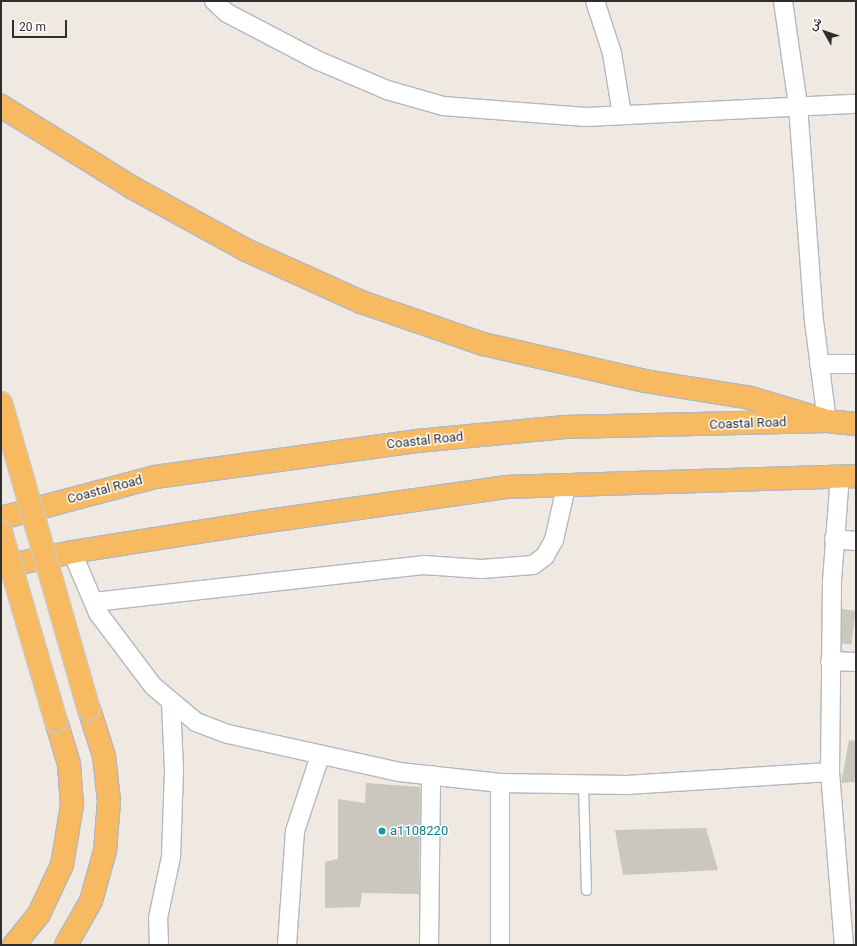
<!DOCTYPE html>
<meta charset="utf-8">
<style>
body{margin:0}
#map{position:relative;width:857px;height:946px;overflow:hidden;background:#efe9e1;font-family:Roboto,Vazirmatn,sans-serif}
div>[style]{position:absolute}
.building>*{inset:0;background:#cbc7bf;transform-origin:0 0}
.roads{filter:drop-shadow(1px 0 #b4b7c1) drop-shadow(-1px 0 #b4b7c1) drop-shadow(0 1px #b4b7c1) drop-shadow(0 -1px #b4b7c1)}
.service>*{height:9px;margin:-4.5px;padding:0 4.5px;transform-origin:4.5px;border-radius:4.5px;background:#fff}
.minor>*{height:18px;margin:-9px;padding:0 9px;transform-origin:9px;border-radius:9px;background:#fff}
.trunk>*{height:22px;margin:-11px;padding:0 11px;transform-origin:11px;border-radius:11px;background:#f8ba60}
.bridges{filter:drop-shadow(1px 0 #c9c9c9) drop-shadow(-1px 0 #c9c9c9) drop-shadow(0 1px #c9c9c9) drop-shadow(0 -1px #c9c9c9)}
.trunk-bridge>*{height:22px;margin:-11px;padding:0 11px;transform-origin:11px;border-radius:11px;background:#f8ba60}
.dots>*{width:11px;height:11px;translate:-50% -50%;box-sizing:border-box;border:2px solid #fff;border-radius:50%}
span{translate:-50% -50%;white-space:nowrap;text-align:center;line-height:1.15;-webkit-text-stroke:3px #fff;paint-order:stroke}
.street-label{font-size:13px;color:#2e2e2e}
.culture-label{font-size:13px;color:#0d838f}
.left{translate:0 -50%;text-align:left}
.frame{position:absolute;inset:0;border:2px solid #2e2e2e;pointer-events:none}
.north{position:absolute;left:805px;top:12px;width:40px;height:40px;-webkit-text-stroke:3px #fff;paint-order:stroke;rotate:310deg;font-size:11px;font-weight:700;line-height:16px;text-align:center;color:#2e2e2e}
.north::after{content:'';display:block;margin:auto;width:14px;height:18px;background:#2e2e2e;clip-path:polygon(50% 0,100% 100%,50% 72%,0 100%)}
.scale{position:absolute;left:12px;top:20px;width:55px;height:18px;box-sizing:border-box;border:2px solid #2e2e2e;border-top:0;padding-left:5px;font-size:12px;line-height:14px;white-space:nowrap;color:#2e2e2e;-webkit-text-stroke:3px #fff;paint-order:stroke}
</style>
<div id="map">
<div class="building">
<div style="left:842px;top:609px;width:14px;height:34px;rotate:8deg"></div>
<div style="clip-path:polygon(849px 740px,856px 741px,856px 782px,841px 783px)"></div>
<div style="clip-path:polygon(366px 783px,420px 787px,419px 894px,362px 893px,360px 907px,325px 908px,325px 862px,338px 859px,338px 799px,365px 803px)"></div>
<div style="clip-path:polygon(706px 828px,718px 870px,623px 875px,615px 830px)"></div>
</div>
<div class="roads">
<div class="service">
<div style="left:583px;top:784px;width:106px;rotate:88.4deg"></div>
</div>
<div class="minor">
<div style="left:214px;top:1px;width:18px;rotate:43deg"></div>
<div style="left:227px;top:13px;width:104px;rotate:27.6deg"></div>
<div style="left:319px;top:61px;width:74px;rotate:23.1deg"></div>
<div style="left:387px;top:90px;width:58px;rotate:15.9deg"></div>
<div style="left:443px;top:106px;width:143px;rotate:4.4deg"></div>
<div style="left:586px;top:117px;width:270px;rotate:-2.8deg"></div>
<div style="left:595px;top:1px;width:55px;rotate:71.9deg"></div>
<div style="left:612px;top:53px;width:63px;rotate:80.8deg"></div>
<div style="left:783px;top:1px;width:105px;rotate:81.8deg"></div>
<div style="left:798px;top:105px;width:217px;rotate:85.8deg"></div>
<div style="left:814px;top:321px;width:101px;rotate:82.6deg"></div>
<div style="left:819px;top:364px;width:37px"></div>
<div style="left:840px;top:475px;width:107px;rotate:94.3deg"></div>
<div style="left:832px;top:582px;width:190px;rotate:90.6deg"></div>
<div style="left:830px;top:772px;width:174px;rotate:85.4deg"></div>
<div style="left:834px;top:539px;width:22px;rotate:5deg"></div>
<div style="left:72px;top:552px;width:66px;rotate:66.9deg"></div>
<div style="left:98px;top:613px;width:91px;rotate:53deg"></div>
<div style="left:153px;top:686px;width:56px;rotate:39.9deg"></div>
<div style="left:196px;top:722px;width:34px;rotate:21deg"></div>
<div style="left:228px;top:734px;width:175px;rotate:12.5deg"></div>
<div style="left:399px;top:772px;width:102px;rotate:6.2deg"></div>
<div style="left:500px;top:783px;width:127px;rotate:0.9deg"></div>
<div style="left:627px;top:785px;width:203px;rotate:-3.7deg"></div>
<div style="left:94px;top:602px;width:331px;rotate:-6.4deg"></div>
<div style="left:423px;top:565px;width:59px;rotate:3.9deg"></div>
<div style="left:482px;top:569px;width:51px;rotate:-4.5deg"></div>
<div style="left:533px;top:565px;width:15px;rotate:-37deg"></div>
<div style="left:545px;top:556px;width:18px;rotate:-61deg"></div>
<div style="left:554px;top:540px;width:58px;rotate:-77.2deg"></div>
<div style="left:830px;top:661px;width:26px;rotate:2deg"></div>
<div style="left:159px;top:945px;width:27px;rotate:-92deg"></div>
<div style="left:158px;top:918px;width:62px;rotate:-78deg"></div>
<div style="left:171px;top:857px;width:88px;rotate:-88deg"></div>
<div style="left:174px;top:769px;width:65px;rotate:-92.6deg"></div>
<div style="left:287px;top:945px;width:114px;rotate:-86deg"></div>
<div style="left:295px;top:831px;width:79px;rotate:-71.6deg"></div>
<div style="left:429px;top:945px;width:170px;rotate:-89.3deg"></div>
<div style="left:500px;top:945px;width:162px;rotate:-90deg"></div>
</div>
<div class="trunk">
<div style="left:1px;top:106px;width:155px;rotate:31.8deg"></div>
<div style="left:133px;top:188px;width:129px;rotate:28.8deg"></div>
<div style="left:246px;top:250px;width:126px;rotate:24.3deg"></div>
<div style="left:361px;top:302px;width:129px;rotate:19deg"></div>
<div style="left:483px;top:344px;width:166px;rotate:12.9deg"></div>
<div style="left:645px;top:381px;width:107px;rotate:9.1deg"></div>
<div style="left:751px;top:398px;width:79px;rotate:16.8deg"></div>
<div style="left:1px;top:518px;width:159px;rotate:-14.9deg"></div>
<div style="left:155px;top:477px;width:264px;rotate:-7.8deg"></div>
<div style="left:417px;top:441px;width:149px;rotate:-5.4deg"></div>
<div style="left:565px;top:427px;width:262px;rotate:-1.3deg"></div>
<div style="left:827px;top:421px;width:29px;rotate:6deg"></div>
<div style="left:1px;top:567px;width:73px;rotate:-11.9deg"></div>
<div style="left:72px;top:552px;width:191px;rotate:-9deg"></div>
<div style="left:261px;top:522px;width:249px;rotate:-8.1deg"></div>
<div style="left:508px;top:487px;width:348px;rotate:-1.8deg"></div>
<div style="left:14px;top:945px;width:40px;rotate:-51deg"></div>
<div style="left:39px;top:914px;width:54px;rotate:-64.9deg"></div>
<div style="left:62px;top:865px;width:61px;rotate:-80.5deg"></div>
<div style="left:72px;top:805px;width:41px;rotate:-94.2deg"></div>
<div style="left:69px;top:764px;width:45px;rotate:-106.8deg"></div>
<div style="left:66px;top:945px;width:51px;rotate:-60.4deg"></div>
<div style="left:91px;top:901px;width:52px;rotate:-74.4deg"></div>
<div style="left:105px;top:851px;width:50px;rotate:-85.4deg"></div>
<div style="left:109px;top:801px;width:45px;rotate:-96.3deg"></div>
<div style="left:104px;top:756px;width:49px;rotate:-107.7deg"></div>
</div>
</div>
<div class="bridges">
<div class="trunk-bridge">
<div style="left:1px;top:403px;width:318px;rotate:74deg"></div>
<div style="left:1px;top:532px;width:197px;rotate:73.8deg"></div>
</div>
</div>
<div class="dots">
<div style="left:382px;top:831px;background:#0f9aa8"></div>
</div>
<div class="street-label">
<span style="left:748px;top:424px;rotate:-2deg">Coastal Road</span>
<span style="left:425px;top:441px;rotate:-6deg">Coastal Road</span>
<span style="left:105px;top:490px;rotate:-15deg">Coastal Road</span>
</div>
<div class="culture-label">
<span class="left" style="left:390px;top:831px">a1108220</span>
</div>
<div class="frame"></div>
<div class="north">ش</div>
<div class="scale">20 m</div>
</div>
